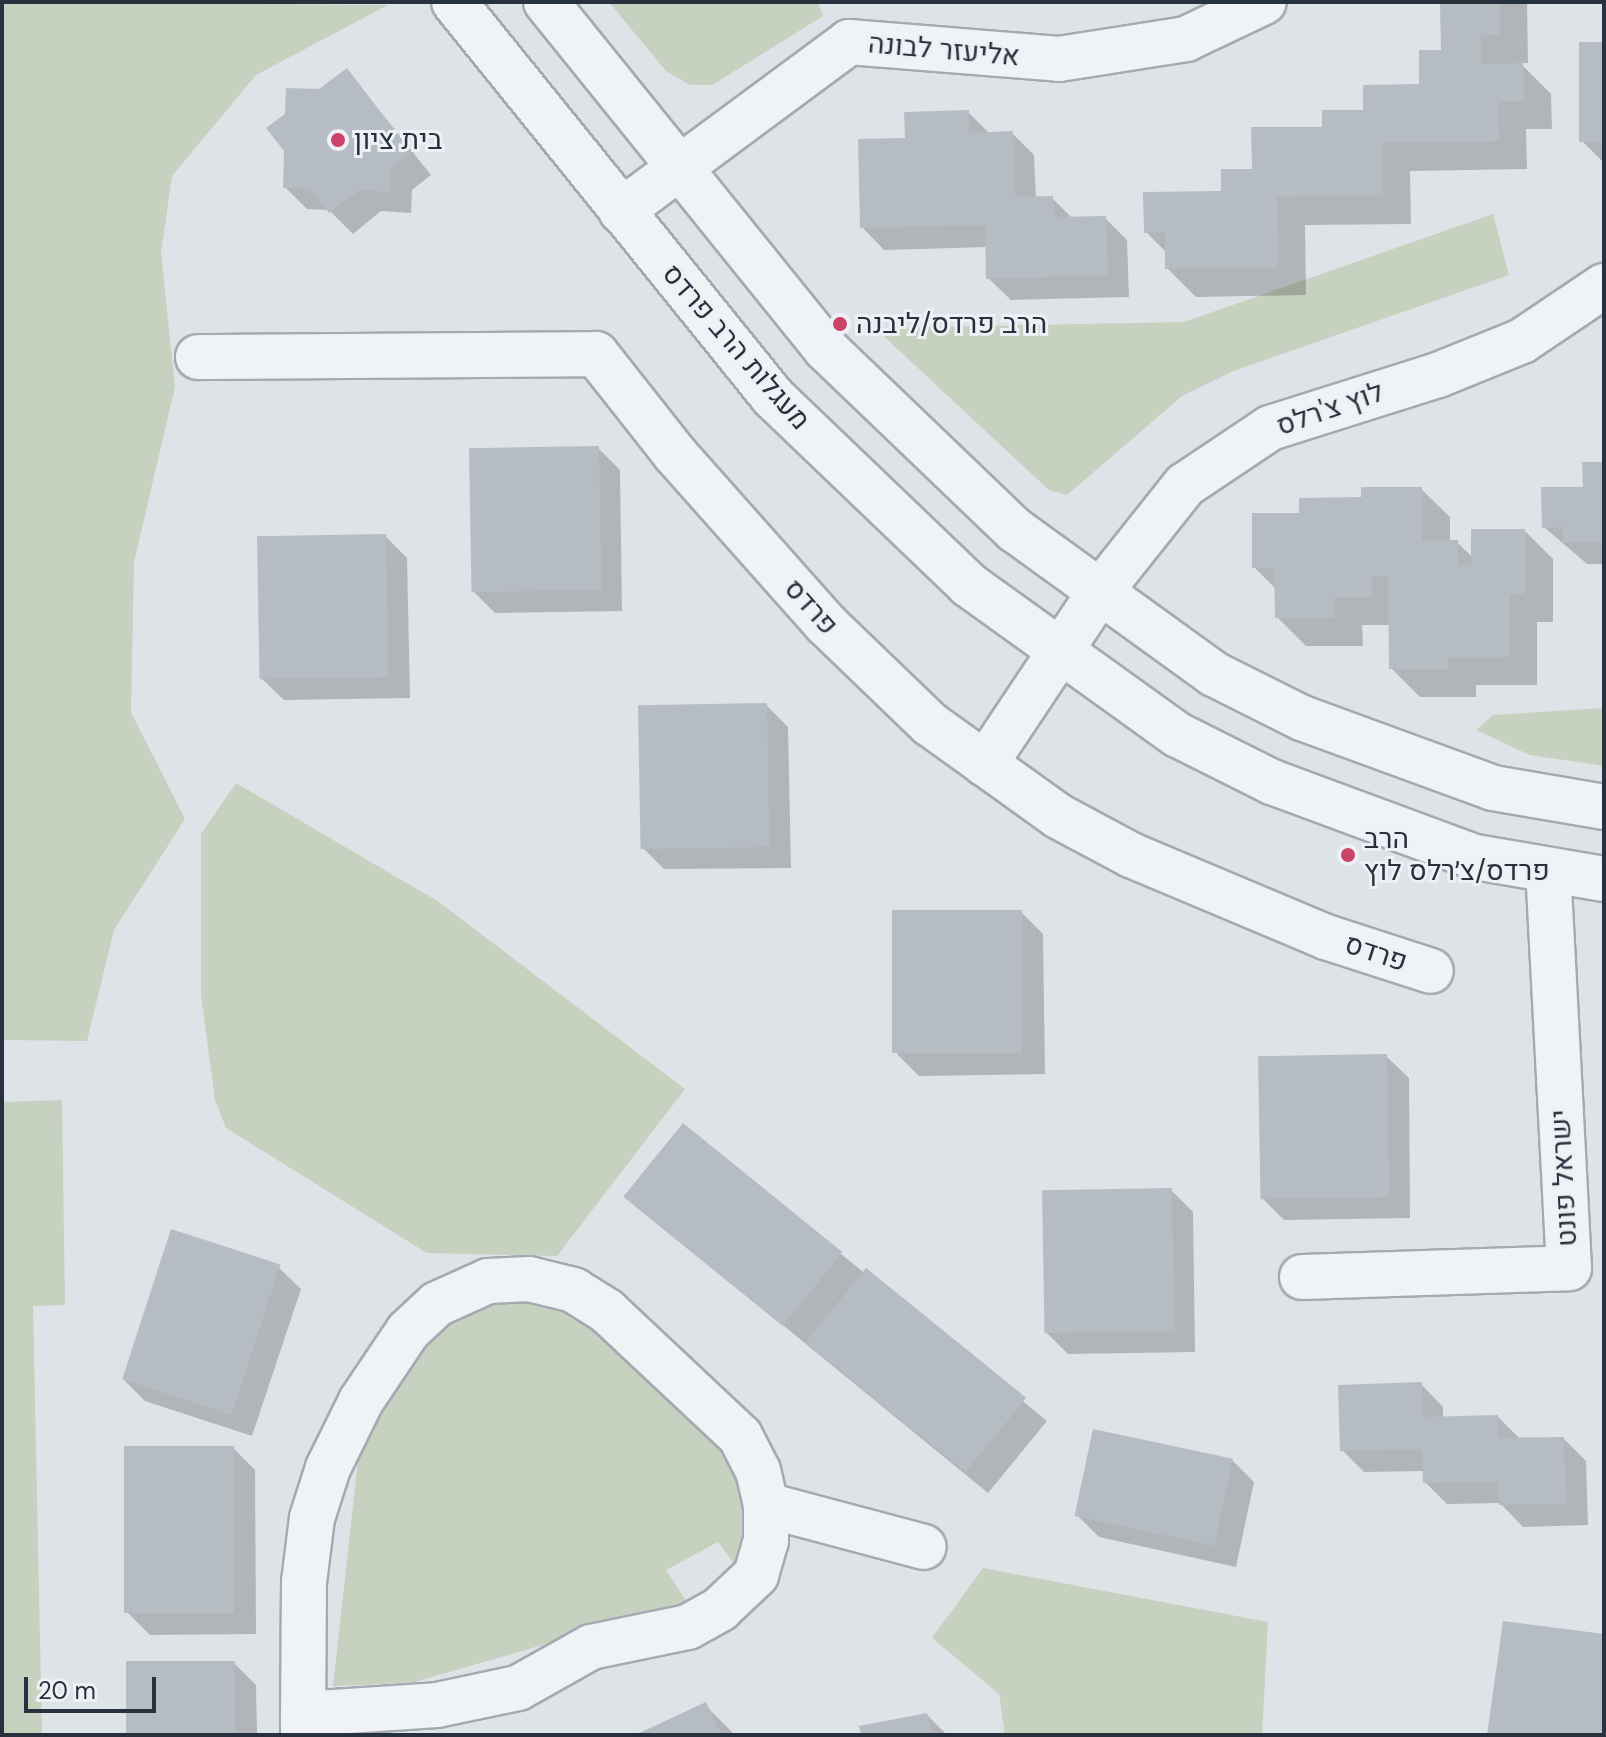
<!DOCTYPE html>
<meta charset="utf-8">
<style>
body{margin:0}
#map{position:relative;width:1606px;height:1737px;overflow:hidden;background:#dee3e7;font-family:"DM Sans",Heebo,sans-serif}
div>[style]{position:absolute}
.green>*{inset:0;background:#c6d1bf}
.shadow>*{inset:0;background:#0003}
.building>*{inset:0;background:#b5bcc4;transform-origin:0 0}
.roads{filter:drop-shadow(2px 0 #a3aab1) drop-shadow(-2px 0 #a3aab1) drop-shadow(0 2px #a3aab1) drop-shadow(0 -2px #a3aab1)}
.minor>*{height:44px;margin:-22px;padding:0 22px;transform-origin:22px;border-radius:22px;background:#f0f3f6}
.dots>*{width:22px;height:22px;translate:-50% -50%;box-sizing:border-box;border:4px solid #edf1f5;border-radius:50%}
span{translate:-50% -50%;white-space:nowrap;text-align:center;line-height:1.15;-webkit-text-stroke:6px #edf1f5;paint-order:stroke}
.street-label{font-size:28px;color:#27323e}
.poi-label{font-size:28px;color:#27323e}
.left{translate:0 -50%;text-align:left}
.frame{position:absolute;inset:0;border:4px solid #27323e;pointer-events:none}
.scale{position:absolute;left:24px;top:1677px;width:132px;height:36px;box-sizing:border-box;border:4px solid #27323e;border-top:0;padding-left:10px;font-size:24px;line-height:28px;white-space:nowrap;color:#27323e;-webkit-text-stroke:6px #edf1f5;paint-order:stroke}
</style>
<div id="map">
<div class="green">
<div style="clip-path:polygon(2px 2px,388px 5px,256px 75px,172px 176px,161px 253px,175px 387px,134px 562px,131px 712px,185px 819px,114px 930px,87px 1041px,2px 1040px)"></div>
<div style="clip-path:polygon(609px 2px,818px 2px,823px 16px,712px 85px,690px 85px,666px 71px)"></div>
<div style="clip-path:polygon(1493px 214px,1509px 275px,1236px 370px,1182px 396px,1067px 495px,1049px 490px,875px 328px,1184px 322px)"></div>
<div style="clip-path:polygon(1604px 708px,1604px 766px,1530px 755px,1476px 730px,1493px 715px)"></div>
<div style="clip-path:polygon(236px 783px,439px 902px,685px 1089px,557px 1256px,427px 1253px,226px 1128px,215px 1100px,201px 994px,201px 834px)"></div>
<div style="clip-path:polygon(62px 1100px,65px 1305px,33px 1306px,42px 1735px,2px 1735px,2px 1102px)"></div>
<div style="clip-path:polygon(506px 1301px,551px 1301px,589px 1313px,736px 1455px,749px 1524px,738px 1569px,718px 1542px,666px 1570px,689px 1605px,597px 1623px,553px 1642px,411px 1683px,333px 1686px,361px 1433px,384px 1389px,444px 1324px)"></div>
<div style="clip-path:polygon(983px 1568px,1268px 1622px,1262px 1735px,1005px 1735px,999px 1694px,932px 1638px)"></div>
</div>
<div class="shadow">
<div style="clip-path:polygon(1442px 2px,1527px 2px,1528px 63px,1520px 63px,1551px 94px,1552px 129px,1526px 129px,1527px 169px,1410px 171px,1411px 224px,1305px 225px,1306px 295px,1196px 297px,1167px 268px,1167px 253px,1146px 232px,1223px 193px,1324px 129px,1421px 86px,1443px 52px)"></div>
<div style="clip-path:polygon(1604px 44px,1604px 163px,1582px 141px)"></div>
<div style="clip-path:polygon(347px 70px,431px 175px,412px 190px,411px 213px,381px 211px,353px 234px,329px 210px,307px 209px,285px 187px,320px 91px)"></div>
<div style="clip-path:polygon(968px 112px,990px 134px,1012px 133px,1034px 155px,1036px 198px,1052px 198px,1073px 219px,1105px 218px,1127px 240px,1129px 297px,1011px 300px,988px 278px,988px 247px,884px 250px,862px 227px,907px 140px)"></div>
<div style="clip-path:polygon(598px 448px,620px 470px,622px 611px,495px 613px,473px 591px)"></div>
<div style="clip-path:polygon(1604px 464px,1604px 564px,1587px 564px,1544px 527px)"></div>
<div style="clip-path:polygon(1421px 489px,1450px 517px,1450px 542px,1457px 542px,1473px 558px,1525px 531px,1553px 559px,1553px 622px,1537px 622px,1537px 685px,1476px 685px,1476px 697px,1420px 697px,1391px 668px,1391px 625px,1362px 625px,1363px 646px,1306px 646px,1277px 617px,1276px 589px,1254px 567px,1301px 515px)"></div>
<div style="clip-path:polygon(385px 536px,407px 558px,410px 698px,284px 700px,261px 678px)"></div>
<div style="clip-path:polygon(766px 705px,788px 727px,791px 868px,664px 869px,642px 847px)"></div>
<div style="clip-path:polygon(1021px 912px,1043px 934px,1045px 1074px,919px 1076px,897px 1054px)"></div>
<div style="clip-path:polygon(1386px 1056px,1409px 1078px,1410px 1218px,1284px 1220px,1262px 1198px)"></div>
<div style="clip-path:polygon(1171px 1190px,1193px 1212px,1195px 1352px,1068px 1354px,1046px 1332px)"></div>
<div style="clip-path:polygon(625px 1196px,841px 1254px,1047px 1421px,988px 1493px)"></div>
<div style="clip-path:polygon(278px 1267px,301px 1289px,252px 1436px,145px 1401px,123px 1379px)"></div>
<div style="clip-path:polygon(1421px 1384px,1443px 1407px,1443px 1418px,1498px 1417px,1521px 1440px,1564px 1439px,1586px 1461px,1588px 1525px,1523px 1527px,1500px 1503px,1447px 1504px,1425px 1482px,1425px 1471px,1364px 1472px,1342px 1450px)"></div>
<div style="clip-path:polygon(233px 1448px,255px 1470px,256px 1634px,150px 1635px,128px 1613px)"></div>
<div style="clip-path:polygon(1232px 1460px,1254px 1482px,1236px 1567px,1099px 1537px,1077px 1515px)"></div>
<div style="clip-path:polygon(234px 1663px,256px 1685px,257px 1735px,128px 1735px)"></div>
<div style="clip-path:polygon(705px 1705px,735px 1735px,640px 1735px)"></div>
<div style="clip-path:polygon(927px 1715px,947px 1735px,863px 1735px)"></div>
</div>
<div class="building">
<div style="clip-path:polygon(1440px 2px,1500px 2px,1500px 35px,1481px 35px,1482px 64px,1523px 63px,1524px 101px,1498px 101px,1499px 141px,1382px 143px,1383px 196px,1277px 197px,1278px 267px,1165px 269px,1165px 232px,1144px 233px,1143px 192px,1221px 191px,1221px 169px,1252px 169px,1251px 127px,1322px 127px,1322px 110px,1363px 110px,1363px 85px,1419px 84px,1419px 50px,1441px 50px)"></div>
<div style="left:1579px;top:42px;width:25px;height:100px"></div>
<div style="clip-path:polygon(347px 68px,411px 152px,391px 167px,390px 192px,359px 190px,329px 213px,310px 189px,283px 188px,284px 151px,266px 128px,285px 114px,286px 88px,319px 89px)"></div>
<div style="clip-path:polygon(969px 110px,969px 133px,1013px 131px,1015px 197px,1053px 196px,1054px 217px,1106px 216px,1108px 275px,986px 279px,985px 225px,860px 228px,858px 139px,905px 138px,904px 112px)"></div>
<div style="left:599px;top:446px;width:144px;height:130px;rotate:89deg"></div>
<div style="clip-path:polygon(1582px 462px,1604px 462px,1604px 542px,1563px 543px,1563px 527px,1542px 528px,1541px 487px,1583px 487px)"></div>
<div style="clip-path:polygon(1361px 487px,1422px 487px,1422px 540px,1458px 540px,1458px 565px,1471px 564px,1471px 529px,1525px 529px,1525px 594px,1509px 594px,1509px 657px,1448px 657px,1448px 669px,1389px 669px,1388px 576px,1372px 576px,1372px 597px,1334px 597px,1335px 618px,1275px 618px,1274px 568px,1252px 568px,1252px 513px,1299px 513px,1299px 498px,1361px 497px)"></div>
<div style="left:386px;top:534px;width:143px;height:129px;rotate:89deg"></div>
<div style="left:767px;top:703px;width:144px;height:129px;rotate:89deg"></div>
<div style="left:1022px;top:910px;width:143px;height:130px;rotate:90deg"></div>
<div style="left:1387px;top:1054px;width:143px;height:129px;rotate:89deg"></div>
<div style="left:683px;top:1123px;width:205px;height:95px;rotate:39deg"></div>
<div style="left:1172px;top:1188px;width:143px;height:130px;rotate:89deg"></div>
<div style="left:171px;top:1229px;width:115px;height:158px;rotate:18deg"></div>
<div style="left:866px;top:1268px;width:206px;height:96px;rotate:39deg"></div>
<div style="clip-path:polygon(1422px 1382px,1422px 1417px,1498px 1415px,1499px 1438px,1564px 1437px,1566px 1504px,1499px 1505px,1498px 1482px,1423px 1483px,1422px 1449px,1340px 1451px,1338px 1385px)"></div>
<div style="left:1093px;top:1429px;width:143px;height:89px;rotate:12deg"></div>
<div style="left:124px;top:1446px;width:110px;height:167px"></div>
<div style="clip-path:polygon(1503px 1621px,1604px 1634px,1604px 1735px,1487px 1735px)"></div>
<div style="left:235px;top:1661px;width:74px;height:109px;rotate:90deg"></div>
<div style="clip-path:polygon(706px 1702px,721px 1735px,635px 1735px)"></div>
<div style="clip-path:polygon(927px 1713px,932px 1735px,861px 1735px,859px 1726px)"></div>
</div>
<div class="roads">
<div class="minor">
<div style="left:454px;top:2px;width:508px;rotate:51.08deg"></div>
<div style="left:773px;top:397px;width:272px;rotate:43.8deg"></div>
<div style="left:969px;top:585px;width:257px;rotate:35.7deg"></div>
<div style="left:1178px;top:735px;width:105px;rotate:26.6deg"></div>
<div style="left:1272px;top:782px;width:216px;rotate:20.3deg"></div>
<div style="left:1475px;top:857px;width:131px;rotate:9.7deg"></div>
<div style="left:546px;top:2px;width:446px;rotate:51.1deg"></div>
<div style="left:826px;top:349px;width:262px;rotate:43.8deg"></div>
<div style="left:1015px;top:530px;width:246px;rotate:35.9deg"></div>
<div style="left:1214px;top:674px;width:98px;rotate:26.6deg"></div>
<div style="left:1302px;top:718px;width:203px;rotate:20.1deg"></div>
<div style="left:1493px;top:788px;width:113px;rotate:9.7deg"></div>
<div style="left:621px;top:211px;width:284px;rotate:-36.5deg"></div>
<div style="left:849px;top:42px;width:211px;rotate:4.6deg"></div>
<div style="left:1059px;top:59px;width:129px;rotate:-8.9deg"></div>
<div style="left:1186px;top:39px;width:86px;rotate:-25.4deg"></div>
<div style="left:198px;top:357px;width:398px;rotate:-0.4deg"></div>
<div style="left:596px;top:354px;width:127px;rotate:51.7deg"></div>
<div style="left:675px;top:454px;width:227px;rotate:48.4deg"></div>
<div style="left:826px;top:624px;width:144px;rotate:43.9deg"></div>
<div style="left:930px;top:724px;width:158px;rotate:35.7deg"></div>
<div style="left:1058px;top:816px;width:83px;rotate:28.1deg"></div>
<div style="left:1131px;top:855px;width:212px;rotate:22.8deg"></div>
<div style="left:1326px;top:937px;width:110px;rotate:17.9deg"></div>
<div style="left:985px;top:764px;width:206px;rotate:-56.3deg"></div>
<div style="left:1099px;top:593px;width:138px;rotate:-51.5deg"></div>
<div style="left:1185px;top:485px;width:102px;rotate:-33.8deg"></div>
<div style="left:1270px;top:428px;width:176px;rotate:-17.5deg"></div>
<div style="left:1438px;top:375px;width:91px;rotate:-22deg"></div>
<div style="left:1522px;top:341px;width:99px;rotate:-33.9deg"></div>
<div style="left:1302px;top:1277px;width:267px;rotate:-1.9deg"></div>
<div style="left:1569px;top:1268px;width:398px;rotate:-93deg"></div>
<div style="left:766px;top:1505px;width:163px;rotate:14.9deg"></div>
<div style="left:303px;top:1714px;width:134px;rotate:-3.8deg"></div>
<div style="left:437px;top:1705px;width:83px;rotate:-11.9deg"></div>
<div style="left:518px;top:1688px;width:84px;rotate:-29.3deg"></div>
<div style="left:591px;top:1647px;width:99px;rotate:-11.7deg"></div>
<div style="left:688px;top:1627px;width:37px;rotate:-29deg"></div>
<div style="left:720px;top:1609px;width:50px;rotate:-43.4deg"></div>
<div style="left:756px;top:1575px;width:35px;rotate:-74deg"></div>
<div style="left:766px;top:1541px;width:36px;rotate:-90deg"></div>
<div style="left:766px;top:1505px;width:35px;rotate:-103deg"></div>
<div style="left:758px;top:1471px;width:39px;rotate:-117deg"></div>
<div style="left:740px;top:1436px;width:183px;rotate:-136.8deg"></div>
<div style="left:607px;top:1311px;width:39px;rotate:-148deg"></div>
<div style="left:574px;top:1290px;width:46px;rotate:-166.3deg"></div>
<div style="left:529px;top:1279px;width:41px;rotate:177.2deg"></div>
<div style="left:488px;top:1281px;width:56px;rotate:155.7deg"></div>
<div style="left:437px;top:1304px;width:40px;rotate:137deg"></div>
<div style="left:408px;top:1331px;width:84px;rotate:123.9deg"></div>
<div style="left:361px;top:1401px;width:75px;rotate:116.2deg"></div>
<div style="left:328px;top:1468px;width:52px;rotate:107.7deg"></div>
<div style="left:312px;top:1518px;width:64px;rotate:97.1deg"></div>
<div style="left:304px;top:1582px;width:132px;rotate:90.4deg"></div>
<div style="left:303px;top:1714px;width:21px;rotate:90deg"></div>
</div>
</div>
<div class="dots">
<div style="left:338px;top:140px;background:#cb4468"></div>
<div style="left:840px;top:324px;background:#cb4468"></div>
<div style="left:1348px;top:855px;background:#cb4468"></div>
</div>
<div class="street-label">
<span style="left:944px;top:50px;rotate:5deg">אליעזר לבונה</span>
<span style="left:736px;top:347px;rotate:49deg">מעגלות הרב פרדס</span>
<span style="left:1330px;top:409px;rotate:-19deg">לוץ צ'רלס</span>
<span style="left:811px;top:607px;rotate:48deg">פרדס</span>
<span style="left:1376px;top:953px;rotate:18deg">פרדס</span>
<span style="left:1564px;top:1178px;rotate:-93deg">ישראל פונט</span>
</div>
<div class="poi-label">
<span class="left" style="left:354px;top:140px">בית ציון</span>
<span class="left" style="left:856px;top:324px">הרב פרדס/ליבנה</span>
<span class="left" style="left:1364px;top:855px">הרב<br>פרדס/צ׳רלס לוץ</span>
</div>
<div class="frame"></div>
<div class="scale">20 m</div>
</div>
